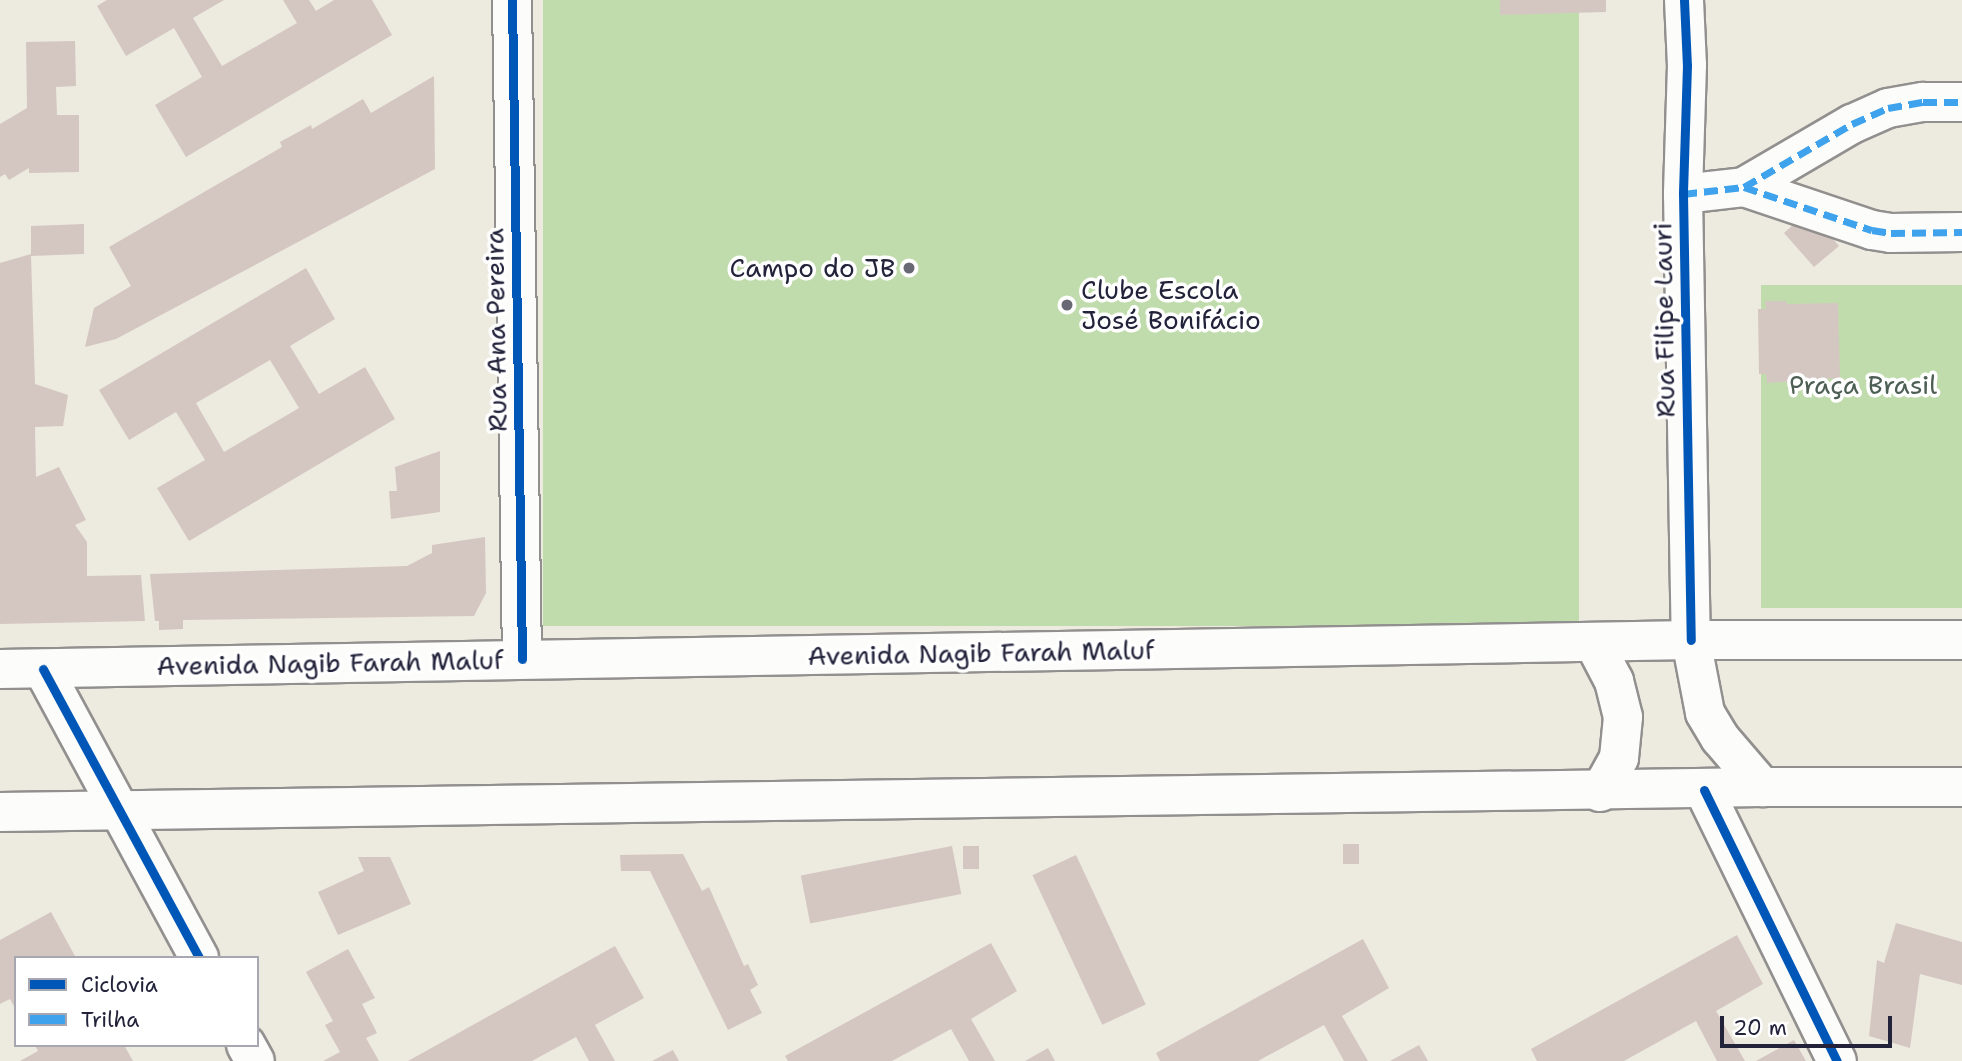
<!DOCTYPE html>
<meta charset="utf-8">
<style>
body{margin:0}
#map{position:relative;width:1962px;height:1061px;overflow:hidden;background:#edeae0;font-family:"Shantell Sans",sans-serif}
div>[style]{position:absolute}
.green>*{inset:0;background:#c1dcac;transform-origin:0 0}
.building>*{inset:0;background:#d4c7c1;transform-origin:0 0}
.roads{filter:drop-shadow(2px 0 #92908f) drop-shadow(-2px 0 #92908f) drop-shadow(0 2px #92908f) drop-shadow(0 -2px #92908f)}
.street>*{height:38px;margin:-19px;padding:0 19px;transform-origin:19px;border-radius:19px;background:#fcfcfa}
.secondary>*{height:38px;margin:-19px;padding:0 19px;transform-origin:19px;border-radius:19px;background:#fcfcfa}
.quiet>*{height:7px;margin-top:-3.5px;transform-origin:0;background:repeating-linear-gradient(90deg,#3ea2ec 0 14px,transparent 0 21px)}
.cycleway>*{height:9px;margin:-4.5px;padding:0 4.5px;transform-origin:4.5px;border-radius:4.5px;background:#0057b8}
.dots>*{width:19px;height:19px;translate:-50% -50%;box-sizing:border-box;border:4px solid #fff;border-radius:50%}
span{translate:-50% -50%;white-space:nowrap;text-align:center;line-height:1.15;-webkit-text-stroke:7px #fff;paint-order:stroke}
.poi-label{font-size:26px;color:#22223b}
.right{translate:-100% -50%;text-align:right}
.left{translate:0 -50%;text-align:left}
.street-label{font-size:26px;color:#22223b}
.park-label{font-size:26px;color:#4d5f54}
.legend{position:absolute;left:14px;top:956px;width:245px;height:91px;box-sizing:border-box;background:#fff;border:2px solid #a7a7b1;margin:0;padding:9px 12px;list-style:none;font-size:21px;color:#22223b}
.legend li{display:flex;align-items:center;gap:14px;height:35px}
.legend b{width:35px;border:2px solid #a7a7b1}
.scale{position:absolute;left:1720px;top:1016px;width:172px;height:32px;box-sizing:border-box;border:4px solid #22223b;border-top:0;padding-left:9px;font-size:21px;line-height:24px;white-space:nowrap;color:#22223b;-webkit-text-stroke:5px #fff;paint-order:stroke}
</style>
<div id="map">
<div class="green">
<div style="left:543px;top:0;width:1036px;height:626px"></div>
<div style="left:1962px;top:285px;width:323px;height:201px;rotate:90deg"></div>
</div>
<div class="building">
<div style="clip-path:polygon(107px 0,224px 0,193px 18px,222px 66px,297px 23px,283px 0,309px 0,316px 11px,334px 0,372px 0,392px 35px,186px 157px,155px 105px,202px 77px,174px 28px,126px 56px,97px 6px)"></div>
<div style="clip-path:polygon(1500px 0,1606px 0,1606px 12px,1500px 15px)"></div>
<div style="clip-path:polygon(75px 41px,76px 86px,56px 87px,57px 115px,79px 115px,79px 172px,29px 173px,29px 168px,9px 180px,5px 174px,0 177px,0 124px,27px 108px,26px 42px)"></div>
<div style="clip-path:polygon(434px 76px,435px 169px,116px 339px,85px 347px,94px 308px,131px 286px,109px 247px,282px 147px,280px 142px,311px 125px,312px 129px,363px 99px,371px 113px)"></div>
<div style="clip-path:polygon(1803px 216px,1821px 225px,1839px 246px,1814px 267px,1784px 233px)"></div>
<div style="clip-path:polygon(84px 224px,84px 254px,31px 256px,35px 384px,68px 395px,63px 426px,35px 427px,36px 477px,59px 467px,86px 520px,75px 525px,87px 542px,87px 576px,141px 575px,145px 621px,0 624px,0 263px,31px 254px,31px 226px)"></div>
<div style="clip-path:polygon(evenodd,306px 268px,335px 319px,290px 346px,319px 394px,365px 367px,395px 419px,189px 541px,157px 488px,205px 460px,176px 412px,129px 440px,99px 390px,306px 268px,270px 360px,299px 408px,224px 452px,196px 403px,270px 360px)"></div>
<div style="clip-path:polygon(1765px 301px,1786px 301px,1787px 304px,1838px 303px,1840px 378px,1767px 383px,1766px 374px,1759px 374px,1758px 309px,1766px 309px)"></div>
<div style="clip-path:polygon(440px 451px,440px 512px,391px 519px,389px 491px,397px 491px,395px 467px)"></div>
<div style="clip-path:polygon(485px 537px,486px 593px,474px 616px,183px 620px,183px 629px,159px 630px,159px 621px,155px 621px,150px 574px,407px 566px,432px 553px,432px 545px)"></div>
<div style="left:1343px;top:844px;width:16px;height:20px"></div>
<div style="left:952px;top:846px;width:49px;height:154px;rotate:79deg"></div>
<div style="left:963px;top:846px;width:16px;height:23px"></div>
<div style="clip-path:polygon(683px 854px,702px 891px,709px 887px,744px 966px,748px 964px,758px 985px,750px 990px,762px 1013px,728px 1030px,650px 871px,621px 871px,620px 855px)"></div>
<div style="left:1076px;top:855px;width:165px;height:48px;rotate:65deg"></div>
<div style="clip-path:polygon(358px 857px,390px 857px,411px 904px,338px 935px,318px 892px,364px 871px)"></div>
<div style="clip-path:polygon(51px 912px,76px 958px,16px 958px,16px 1010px,10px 999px,0 1004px,0 940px)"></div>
<div style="clip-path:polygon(1896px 923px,1962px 942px,1962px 985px,1920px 974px,1910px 1048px,1869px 1036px,1877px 960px,1884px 963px)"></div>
<div style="clip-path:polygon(1737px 935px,1763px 984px,1716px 1011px,1745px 1061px,1717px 1061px,1696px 1021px,1624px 1061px,1537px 1061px,1531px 1049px)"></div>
<div style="clip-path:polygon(1363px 939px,1389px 988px,1342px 1016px,1368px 1061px,1344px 1061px,1324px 1025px,1258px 1061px,1160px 1061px,1156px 1053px)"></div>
<div style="clip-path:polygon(991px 943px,1017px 991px,971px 1019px,995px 1061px,969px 1061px,951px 1029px,892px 1061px,788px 1061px,785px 1056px)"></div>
<div style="clip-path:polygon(615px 946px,644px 998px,595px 1025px,615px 1061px,589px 1061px,576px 1037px,532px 1061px,408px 1061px)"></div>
<div style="clip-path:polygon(348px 949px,375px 998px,362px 1004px,377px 1033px,366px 1038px,379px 1061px,323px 1061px,340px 1052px,325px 1025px,333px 1021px,306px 972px)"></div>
<div style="clip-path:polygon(1794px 1040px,1806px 1061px,1756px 1061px)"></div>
<div style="clip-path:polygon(35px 1045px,124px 1045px,133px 1061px,20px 1061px,38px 1051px)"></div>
<div style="clip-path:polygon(1419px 1045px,1428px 1061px,1390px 1061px)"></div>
<div style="clip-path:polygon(1048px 1048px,1055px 1061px,1025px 1061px)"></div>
<div style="clip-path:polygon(673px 1050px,679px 1061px,652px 1061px)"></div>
</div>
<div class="roads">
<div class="street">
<div style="left:512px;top:0;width:659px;rotate:89.13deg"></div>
<div style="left:1684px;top:0;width:65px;rotate:87.4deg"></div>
<div style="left:1687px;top:65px;width:129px;rotate:91.8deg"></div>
<div style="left:1683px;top:194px;width:446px;rotate:89deg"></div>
<div style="left:1744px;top:187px;width:125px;rotate:-30.3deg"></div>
<div style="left:1852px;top:124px;width:39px;rotate:-24deg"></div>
<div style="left:1888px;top:108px;width:36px;rotate:-10deg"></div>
<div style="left:1923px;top:102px;width:39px"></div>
<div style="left:1683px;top:194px;width:61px;rotate:-6.5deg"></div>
<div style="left:1744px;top:187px;width:135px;rotate:18.6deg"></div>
<div style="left:1872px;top:230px;width:19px;rotate:9deg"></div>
<div style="left:1891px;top:233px;width:71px;rotate:-0.8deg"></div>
<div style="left:43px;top:669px;width:328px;rotate:61.6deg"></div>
<div style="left:1704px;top:790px;width:302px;rotate:63.9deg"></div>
<div style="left:246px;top:1045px;width:18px;rotate:61deg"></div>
</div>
<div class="secondary">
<div style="left:1691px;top:640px;width:74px;rotate:79.1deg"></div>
<div style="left:1705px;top:713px;width:29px;rotate:59deg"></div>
<div style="left:1720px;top:738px;width:65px;rotate:49.4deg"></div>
<div style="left:1594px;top:643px;width:43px;rotate:62.2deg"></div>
<div style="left:1614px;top:681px;width:37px;rotate:76deg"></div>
<div style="left:1623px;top:717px;width:41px;rotate:95.6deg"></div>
<div style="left:1619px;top:758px;width:39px;rotate:119deg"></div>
<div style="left:0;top:669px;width:1691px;rotate:-0.98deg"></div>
<div style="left:1691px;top:640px;width:271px"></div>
<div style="left:0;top:812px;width:1762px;rotate:-0.81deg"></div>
<div style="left:1762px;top:787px;width:200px"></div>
</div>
</div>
<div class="quiet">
<div style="left:1744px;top:187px;width:125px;rotate:-30.3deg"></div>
<div style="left:1852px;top:124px;width:39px;rotate:-24deg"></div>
<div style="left:1888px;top:108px;width:36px;rotate:-10deg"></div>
<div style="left:1923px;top:102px;width:39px"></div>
<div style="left:1683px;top:194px;width:61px;rotate:-6.5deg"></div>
<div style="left:1744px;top:187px;width:135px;rotate:18.6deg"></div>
<div style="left:1872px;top:230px;width:19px;rotate:9deg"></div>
<div style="left:1891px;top:233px;width:71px;rotate:-0.8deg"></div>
</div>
<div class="cycleway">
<div style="left:512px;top:0;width:659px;rotate:89.13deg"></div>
<div style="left:1684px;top:0;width:65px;rotate:87.4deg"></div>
<div style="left:1687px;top:65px;width:129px;rotate:91.8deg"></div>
<div style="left:1683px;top:194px;width:446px;rotate:89deg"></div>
<div style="left:43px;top:669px;width:328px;rotate:61.6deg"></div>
<div style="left:1704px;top:790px;width:302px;rotate:63.9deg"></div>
</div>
<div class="dots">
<div style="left:909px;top:268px;background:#696875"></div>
<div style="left:1067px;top:305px;background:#696875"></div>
</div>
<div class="poi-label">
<span class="right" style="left:895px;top:268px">Campo do JB</span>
<span class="left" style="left:1081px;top:305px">Clube Escola<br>José Bonifácio</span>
</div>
<div class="street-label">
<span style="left:1664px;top:320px;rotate:-91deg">Rua Filipe Lauri</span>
<span style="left:496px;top:330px;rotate:-91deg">Rua Ana Pereira</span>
<span style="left:981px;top:653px;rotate:-1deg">Avenida Nagib Farah Maluf</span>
<span style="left:330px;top:663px;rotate:-1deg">Avenida Nagib Farah Maluf</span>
</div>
<div class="park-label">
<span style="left:1863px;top:385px">Praça Brasil</span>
</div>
<ul class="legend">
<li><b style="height:9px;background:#0057b8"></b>Ciclovia</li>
<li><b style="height:9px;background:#3ea2ec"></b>Trilha</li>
</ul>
<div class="scale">20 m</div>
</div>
